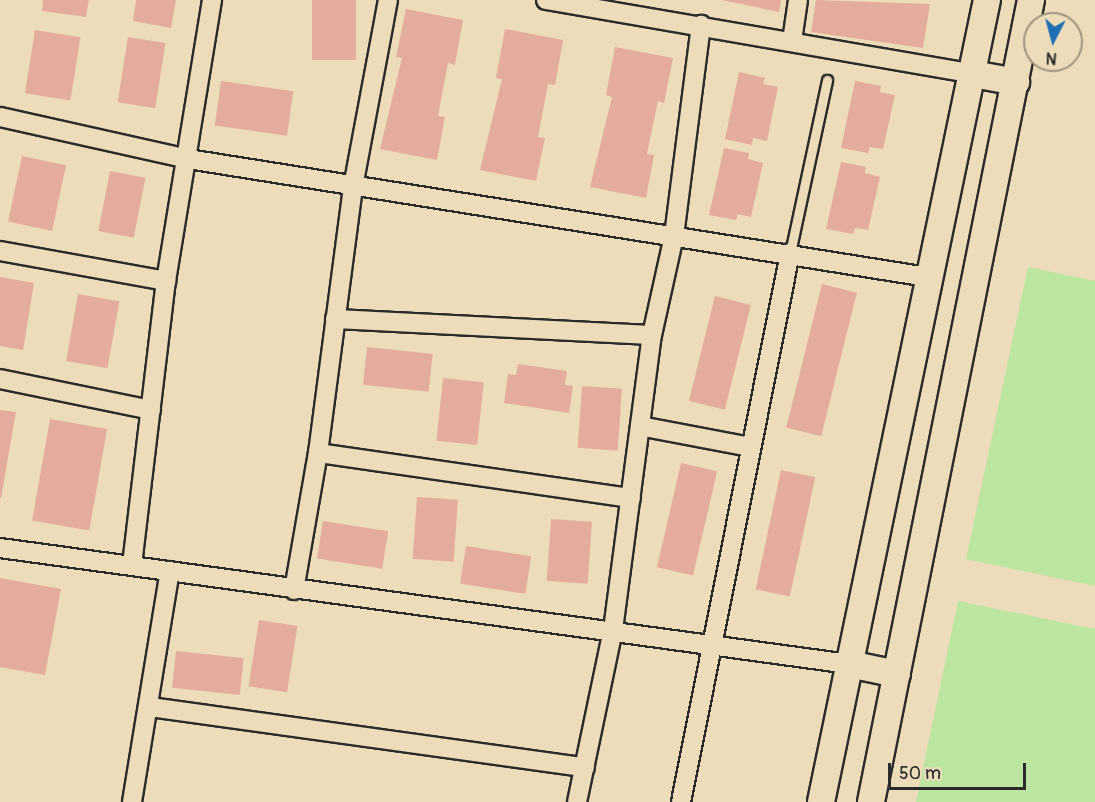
<!DOCTYPE html>
<style>
body{margin:0}
#map{position:relative;width:1095px;height:802px;overflow:hidden;background:#eddcb9;font-family:Pangolin,sans-serif}
div>[style]{position:absolute}
.green>*{inset:0;background:#bce5a1}
.building>*{inset:0;background:#e4ac9b;transform-origin:0 0}
.roads{filter:drop-shadow(2px 0 #2b2b2b) drop-shadow(-2px 0 #2b2b2b) drop-shadow(0 2px #2b2b2b) drop-shadow(0 -2px #2b2b2b)}
.service>*{height:9px;margin:-4.5px;padding:0 4.5px;transform-origin:4.5px;border-radius:4.5px;background:#eddcb9}
.minor>*{height:18px;margin:-9px;padding:0 9px;transform-origin:9px;border-radius:9px;background:#eddcb9}
.secondary>*{height:26px;margin:-13px;padding:0 13px;transform-origin:13px;border-radius:13px;background:#eddcb9}
span{translate:-50% -50%;white-space:nowrap;text-align:center;line-height:1.15;-webkit-text-stroke:4.5px #eddcb9;paint-order:stroke}
.north{position:absolute;left:1023px;top:12px;width:60px;height:60px;box-sizing:border-box;background:#eddcb9;border:2px solid #9f9580;border-radius:50%;rotate:186deg;font-size:16px;font-weight:700;line-height:24px;text-align:center;color:#2b2b2b}
.north::after{content:'';display:block;margin:auto;width:21px;height:27px;background:#1f6fb2;clip-path:polygon(50% 0,100% 100%,50% 72%,0 100%)}
.scale{position:absolute;left:888px;top:763px;width:138px;height:27px;box-sizing:border-box;border:3px solid #2b2b2b;border-top:0;padding-left:8px;font-size:18px;line-height:21px;white-space:nowrap;color:#2b2b2b;-webkit-text-stroke:4px #eddcb9;paint-order:stroke}
</style>
<div id="map">
<div class="green">
<div style="clip-path:polygon(1028px 267px,1095px 281px,1095px 586px,966px 559px)"></div>
<div style="clip-path:polygon(958px 601px,1095px 629px,1095px 802px,916px 802px)"></div>
</div>
<div class="building">
<div style="clip-path:polygon(43px 0,89px 0,86px 17px,42px 11px)"></div>
<div style="clip-path:polygon(136px 0,176px 0,171px 28px,133px 21px)"></div>
<div style="left:312px;top:0;width:44px;height:60px"></div>
<div style="clip-path:polygon(722px 0,781px 0,779px 12px)"></div>
<div style="clip-path:polygon(816px 0,930px 4px,923px 48px,811px 32px)"></div>
<div style="clip-path:polygon(406px 9px,463px 20px,455px 65px,448px 63px,438px 116px,445px 117px,437px 160px,380px 149px,402px 58px,396px 57px)"></div>
<div style="clip-path:polygon(505px 29px,563px 40px,555px 85px,548px 84px,538px 137px,545px 138px,536px 181px,480px 170px,502px 79px,496px 78px)"></div>
<div style="left:35px;top:30px;width:46px;height:64px;rotate:9deg"></div>
<div style="left:128px;top:37px;width:38px;height:66px;rotate:9deg"></div>
<div style="clip-path:polygon(615px 47px,673px 58px,664px 103px,658px 101px,647px 154px,654px 155px,646px 198px,590px 187px,612px 97px,606px 95px)"></div>
<div style="clip-path:polygon(739px 72px,765px 78px,763px 84px,778px 87px,767px 141px,753px 138px,752px 145px,725px 139px)"></div>
<div style="left:221px;top:81px;width:73px;height:45px;rotate:8deg"></div>
<div style="clip-path:polygon(855px 81px,881px 86px,880px 92px,895px 95px,883px 149px,870px 147px,868px 153px,841px 148px)"></div>
<div style="clip-path:polygon(724px 148px,749px 153px,748px 159px,763px 163px,751px 217px,738px 214px,736px 220px,709px 215px)"></div>
<div style="left:22px;top:156px;width:45px;height:67px;rotate:12deg"></div>
<div style="clip-path:polygon(841px 162px,866px 167px,865px 173px,880px 177px,868px 230px,855px 228px,853px 234px,826px 229px)"></div>
<div style="left:110px;top:171px;width:36px;height:61px;rotate:11deg"></div>
<div style="clip-path:polygon(0 277px,34px 283px,23px 350px,0 346px)"></div>
<div style="left:822px;top:284px;width:36px;height:148px;rotate:14deg"></div>
<div style="left:78px;top:294px;width:42px;height:68px;rotate:10deg"></div>
<div style="left:715px;top:296px;width:37px;height:108px;rotate:14deg"></div>
<div style="left:367px;top:347px;width:66px;height:38px;rotate:6deg"></div>
<div style="clip-path:polygon(518px 364px,567px 371px,565px 385px,573px 386px,569px 413px,504px 403px,508px 374px,516px 375px)"></div>
<div style="left:443px;top:378px;width:41px;height:63px;rotate:6deg"></div>
<div style="left:582px;top:386px;width:40px;height:62px;rotate:4deg"></div>
<div style="clip-path:polygon(0 410px,16px 412px,1px 498px,0 498px)"></div>
<div style="left:50px;top:419px;width:58px;height:103px;rotate:10deg"></div>
<div style="left:681px;top:463px;width:37px;height:107px;rotate:13deg"></div>
<div style="left:781px;top:470px;width:35px;height:122px;rotate:12deg"></div>
<div style="left:417px;top:497px;width:41px;height:62px;rotate:4deg"></div>
<div style="left:551px;top:519px;width:41px;height:62px;rotate:4deg"></div>
<div style="left:323px;top:521px;width:66px;height:38px;rotate:9deg"></div>
<div style="left:466px;top:546px;width:66px;height:38px;rotate:9deg"></div>
<div style="clip-path:polygon(0 578px,61px 589px,45px 675px,0 667px)"></div>
<div style="left:259px;top:620px;width:39px;height:67px;rotate:9deg"></div>
<div style="left:176px;top:651px;width:68px;height:37px;rotate:6deg"></div>
</div>
<div class="roads">
<div class="service">
<div style="left:790px;top:253px;width:177px;rotate:-77.9deg"></div>
</div>
<div class="minor">
<div style="left:546px;top:0;width:433px;rotate:9.8deg"></div>
<div style="left:792px;top:41px;width:41px;rotate:-81.7deg"></div>
<div style="left:0;top:117px;width:193px;rotate:12.6deg"></div>
<div style="left:188px;top:159px;width:748px;rotate:9.07deg"></div>
<div style="left:0;top:251px;width:169px;rotate:10.2deg"></div>
<div style="left:335px;top:319px;width:317px;rotate:2.9deg"></div>
<div style="left:0;top:379px;width:154px;rotate:11.6deg"></div>
<div style="left:640px;top:426px;width:112px;rotate:10.8deg"></div>
<div style="left:318px;top:453px;width:316px;rotate:8.2deg"></div>
<div style="left:0;top:548px;width:857px;rotate:7.78deg"></div>
<div style="left:132px;top:565px;width:286px;rotate:-83.2deg"></div>
<div style="left:166px;top:281px;width:285px;rotate:-80.7deg"></div>
<div style="left:294px;top:590px;width:139px;rotate:-80.1deg"></div>
<div style="left:318px;top:453px;width:268px;rotate:-82.5deg"></div>
<div style="left:353px;top:187px;width:190px;rotate:-79.4deg"></div>
<div style="left:150px;top:707px;width:439px;rotate:7.9deg"></div>
<div style="left:132px;top:802px;width:234px;rotate:-80.7deg"></div>
<div style="left:577px;top:802px;width:176px;rotate:-78.2deg"></div>
<div style="left:613px;top:630px;width:298px;rotate:-82.5deg"></div>
<div style="left:652px;top:335px;width:101px;rotate:-77.5deg"></div>
<div style="left:674px;top:236px;width:213px;rotate:-82.7deg"></div>
<div style="left:681px;top:802px;width:560px;rotate:-78.77deg"></div>
</div>
<div class="secondary">
<div style="left:973px;top:74px;width:44px;rotate:10.5deg"></div>
<div style="left:849px;top:664px;width:49px;rotate:11.8deg"></div>
<div style="left:821px;top:802px;width:819px;rotate:-78.31deg"></div>
<div style="left:871px;top:802px;width:818px;rotate:-78.72deg"></div>
</div>
</div>
<div class="north">N</div>
<div class="scale">50 m</div>
</div>
